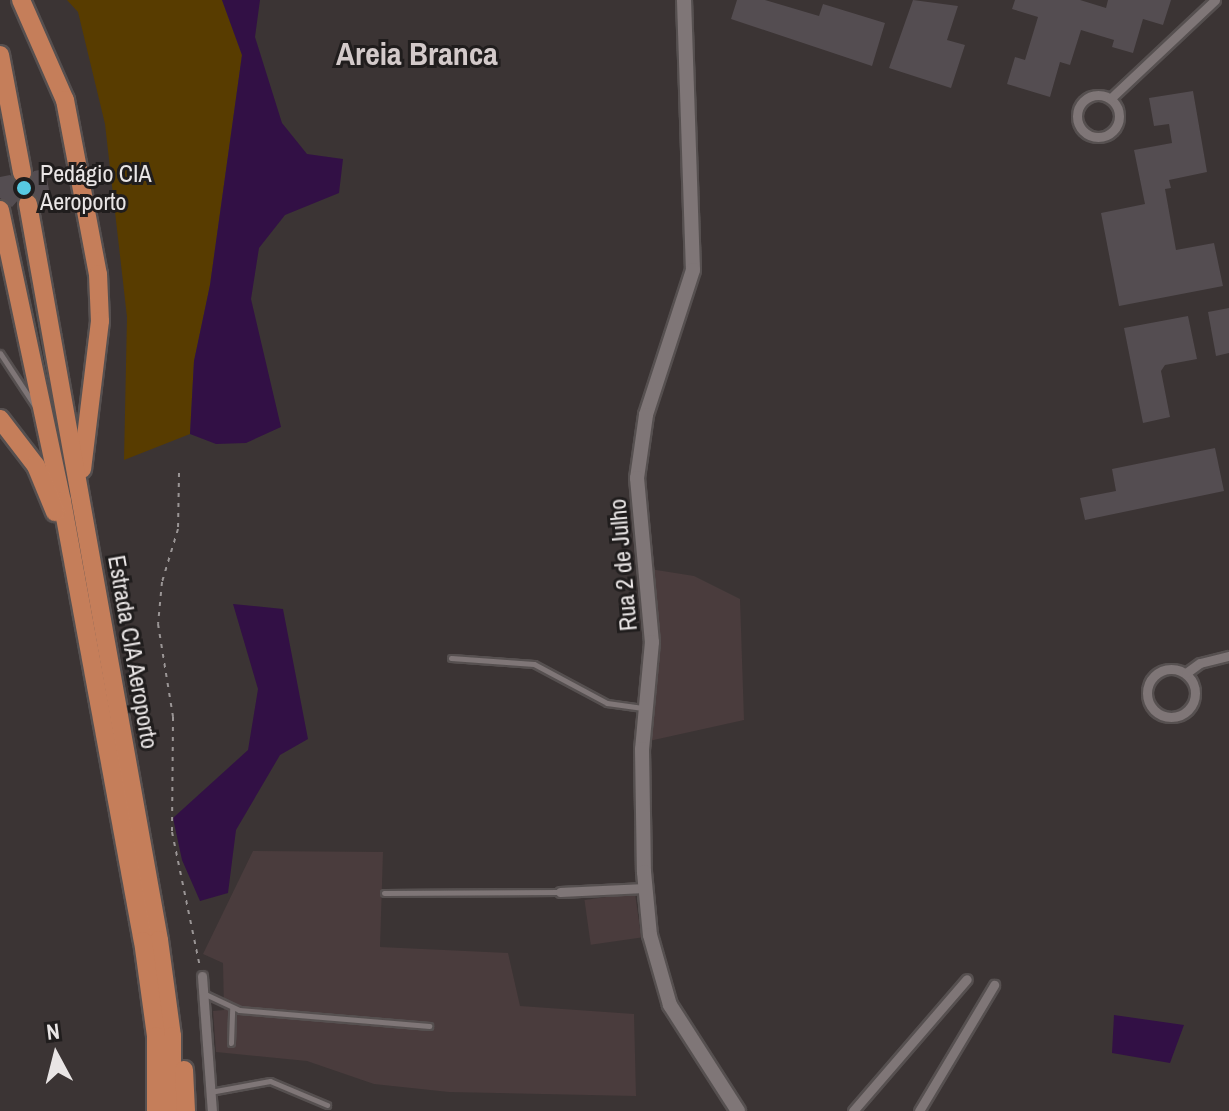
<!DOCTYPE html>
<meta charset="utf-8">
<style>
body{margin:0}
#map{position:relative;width:1229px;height:1111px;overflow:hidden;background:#3b3434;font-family:"Archivo Narrow",sans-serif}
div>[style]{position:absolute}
.built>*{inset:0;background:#4a3c3d;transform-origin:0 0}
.green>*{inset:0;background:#583c00}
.water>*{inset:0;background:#321045}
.building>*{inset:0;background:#544d51}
.highway-tunnel>*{height:18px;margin-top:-9px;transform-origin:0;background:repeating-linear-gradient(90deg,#554f4f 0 18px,transparent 0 27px)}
.path>*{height:2px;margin-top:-1px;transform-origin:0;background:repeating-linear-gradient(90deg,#9a9595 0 4px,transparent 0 10px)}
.roads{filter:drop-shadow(2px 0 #565050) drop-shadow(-2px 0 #565050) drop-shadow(0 2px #565050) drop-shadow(0 -2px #565050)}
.lane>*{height:5px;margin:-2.5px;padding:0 2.5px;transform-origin:2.5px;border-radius:2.5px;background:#7f7677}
.street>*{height:9px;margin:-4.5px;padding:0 4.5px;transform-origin:4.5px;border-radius:4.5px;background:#7f7677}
.street>.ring{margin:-4.5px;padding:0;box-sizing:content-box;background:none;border:9px solid #7f7677;border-radius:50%}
.secondary>*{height:14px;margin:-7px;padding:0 7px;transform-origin:7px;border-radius:7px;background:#7f7677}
.highway>*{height:18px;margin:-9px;padding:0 9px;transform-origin:9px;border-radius:9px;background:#c57e5a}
.dots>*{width:22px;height:22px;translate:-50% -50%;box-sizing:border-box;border:4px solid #201d1d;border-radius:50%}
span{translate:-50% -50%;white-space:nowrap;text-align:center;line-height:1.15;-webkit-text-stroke:6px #201d1d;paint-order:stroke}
.poi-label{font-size:24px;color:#e9e5e5}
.left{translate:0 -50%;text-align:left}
.street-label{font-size:24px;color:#e9e5e5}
.district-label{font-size:32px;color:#d3caca;font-weight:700}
.north{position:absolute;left:16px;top:1015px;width:80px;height:80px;-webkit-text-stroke:6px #201d1d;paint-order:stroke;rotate:353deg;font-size:22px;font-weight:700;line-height:32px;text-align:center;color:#e9e5e5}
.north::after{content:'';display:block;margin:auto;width:28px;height:36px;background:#e9e5e5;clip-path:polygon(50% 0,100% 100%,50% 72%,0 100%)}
</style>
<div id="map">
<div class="built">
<div style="clip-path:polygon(650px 569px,694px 576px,740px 599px,744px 720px,649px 741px,659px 640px)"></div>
<div style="clip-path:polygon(253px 851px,383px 852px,380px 947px,508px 953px,520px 1006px,634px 1014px,636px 1096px,449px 1092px,374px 1084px,307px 1061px,216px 1052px,213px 1011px,224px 1010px,223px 963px,203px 954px)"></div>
<div style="left:635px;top:893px;width:45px;height:51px;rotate:82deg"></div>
</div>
<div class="green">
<div style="clip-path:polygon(67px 0,222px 0,242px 55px,210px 285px,194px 361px,190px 434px,124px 460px,127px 317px,105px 124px,78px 12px)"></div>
</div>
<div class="water">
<div style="clip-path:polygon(222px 0,260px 0,255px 37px,282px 123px,307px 154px,343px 159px,339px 193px,285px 215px,259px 248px,251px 299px,281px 427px,246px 443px,216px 444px,190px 434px,194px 361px,210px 285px,242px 55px)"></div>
<div style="clip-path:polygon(233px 604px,283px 609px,308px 739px,280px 755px,236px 830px,228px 893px,200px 901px,182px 860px,173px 818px,248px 750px,258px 689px)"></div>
<div style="clip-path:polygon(1114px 1015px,1184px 1025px,1170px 1063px,1112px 1053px)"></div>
</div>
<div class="building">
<div style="clip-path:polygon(737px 0,765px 0,819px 16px,823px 4px,885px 23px,872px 66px,731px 19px)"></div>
<div style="clip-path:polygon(913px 0,958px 6px,947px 40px,965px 45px,951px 88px,889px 68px)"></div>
<div style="clip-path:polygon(1015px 0,1080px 0,1106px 8px,1108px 0,1171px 0,1163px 25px,1143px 19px,1133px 53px,1112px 47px,1114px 40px,1081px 30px,1070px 65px,1060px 62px,1050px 97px,1007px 84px,1015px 57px,1025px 60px,1038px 17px,1012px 9px)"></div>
<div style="clip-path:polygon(1193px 91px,1207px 172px,1169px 180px,1171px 188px,1165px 189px,1176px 250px,1214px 243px,1223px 286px,1119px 306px,1101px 213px,1145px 204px,1134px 150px,1172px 143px,1169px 124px,1154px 126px,1149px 98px)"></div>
<div style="clip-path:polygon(45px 169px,51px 200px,40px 202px,25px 192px,12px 207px,0 198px,0 177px,10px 175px,23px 185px,34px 171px)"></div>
<div style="clip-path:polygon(1229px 308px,1229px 353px,1216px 356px,1208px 312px)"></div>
<div style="clip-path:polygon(1188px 316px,1197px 359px,1165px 365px,1161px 371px,1170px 417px,1143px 423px,1124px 328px)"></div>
<div style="clip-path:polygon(1215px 448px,1224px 491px,1085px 520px,1080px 498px,1116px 491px,1112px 469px)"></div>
</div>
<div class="highway-tunnel">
<div style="left:22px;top:173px;width:32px;rotate:79deg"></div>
</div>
<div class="path">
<div style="left:179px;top:473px;width:56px;rotate:91deg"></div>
<div style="left:178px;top:529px;width:55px;rotate:106.8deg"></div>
<div style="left:162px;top:582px;width:42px;rotate:95.4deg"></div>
<div style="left:158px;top:624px;width:94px;rotate:80.8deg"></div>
<div style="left:173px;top:717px;width:115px;rotate:90.5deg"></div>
<div style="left:172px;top:832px;width:138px;rotate:78.3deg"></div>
</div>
<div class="roads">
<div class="lane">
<div style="left:0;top:353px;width:64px;rotate:56.6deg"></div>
<div style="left:451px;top:658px;width:83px;rotate:4.1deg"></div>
<div style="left:534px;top:664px;width:83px;rotate:28.1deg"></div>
<div style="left:607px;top:703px;width:36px;rotate:8deg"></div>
<div style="left:384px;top:893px;width:175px;rotate:-0.3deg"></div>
<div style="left:203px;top:993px;width:40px;rotate:25deg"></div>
<div style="left:239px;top:1010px;width:191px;rotate:4.8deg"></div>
<div style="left:231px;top:1043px;width:35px;rotate:-88deg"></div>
<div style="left:210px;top:1092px;width:61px;rotate:-10.4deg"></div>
<div style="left:270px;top:1081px;width:62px;rotate:22.8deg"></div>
</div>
<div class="street">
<div class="ring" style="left:1077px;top:95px;width:33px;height:33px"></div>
<div style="left:1111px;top:98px;width:143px;rotate:-43.3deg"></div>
<div class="ring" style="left:1147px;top:669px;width:39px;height:39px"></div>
<div style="left:1186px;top:673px;width:17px;rotate:-36deg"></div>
<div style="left:1200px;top:663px;width:30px;rotate:-14deg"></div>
<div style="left:560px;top:892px;width:85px;rotate:-2.7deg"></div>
<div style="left:202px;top:976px;width:135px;rotate:85.8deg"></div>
<div style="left:853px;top:1111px;width:174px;rotate:-49.2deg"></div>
<div style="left:919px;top:1111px;width:147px;rotate:-59.2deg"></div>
</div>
<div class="secondary">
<div style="left:684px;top:0;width:270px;rotate:88.1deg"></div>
<div style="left:693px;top:270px;width:152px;rotate:108deg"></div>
<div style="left:646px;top:415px;width:64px;rotate:98.1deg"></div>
<div style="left:637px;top:478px;width:165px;rotate:84.8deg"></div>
<div style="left:652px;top:642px;width:107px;rotate:95.3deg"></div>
<div style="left:642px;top:749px;width:123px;rotate:89.1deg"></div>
<div style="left:644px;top:872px;width:63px;rotate:84.6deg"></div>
<div style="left:650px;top:935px;width:73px;rotate:74.1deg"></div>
<div style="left:670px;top:1005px;width:126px;rotate:57.3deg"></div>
</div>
<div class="highway">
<div style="left:21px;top:0;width:109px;rotate:66.3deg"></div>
<div style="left:65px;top:100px;width:177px;rotate:79.3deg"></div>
<div style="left:98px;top:274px;width:47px;rotate:87.6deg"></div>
<div style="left:100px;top:321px;width:149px;rotate:96.9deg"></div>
<div style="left:0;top:55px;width:120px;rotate:79.4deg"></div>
<div style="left:28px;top:204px;width:748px;rotate:79.91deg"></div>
<div style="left:159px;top:940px;width:97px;rotate:82.3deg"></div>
<div style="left:172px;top:1036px;width:75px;rotate:90deg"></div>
<div style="left:0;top:210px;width:298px;rotate:78deg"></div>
<div style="left:62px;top:501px;width:447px;rotate:79.6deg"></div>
<div style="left:143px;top:941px;width:96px;rotate:82.2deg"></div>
<div style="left:156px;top:1036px;width:75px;rotate:90deg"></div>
<div style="left:0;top:419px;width:59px;rotate:52.5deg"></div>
<div style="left:36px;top:466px;width:50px;rotate:67.6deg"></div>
<div style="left:184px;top:1070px;width:41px;rotate:87.2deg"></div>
</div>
</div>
<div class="dots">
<div style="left:24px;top:188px;background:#57c9e2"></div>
</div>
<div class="poi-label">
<span class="left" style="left:40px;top:188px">Pedágio CIA<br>Aeroporto</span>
</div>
<div class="street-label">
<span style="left:623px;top:565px;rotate:-95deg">Rua 2 de Julho</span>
<span style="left:133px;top:652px;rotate:80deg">Estrada CIA Aeroporto</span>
</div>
<div class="district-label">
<span style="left:417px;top:54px">Areia Branca</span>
</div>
<div class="north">N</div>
</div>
